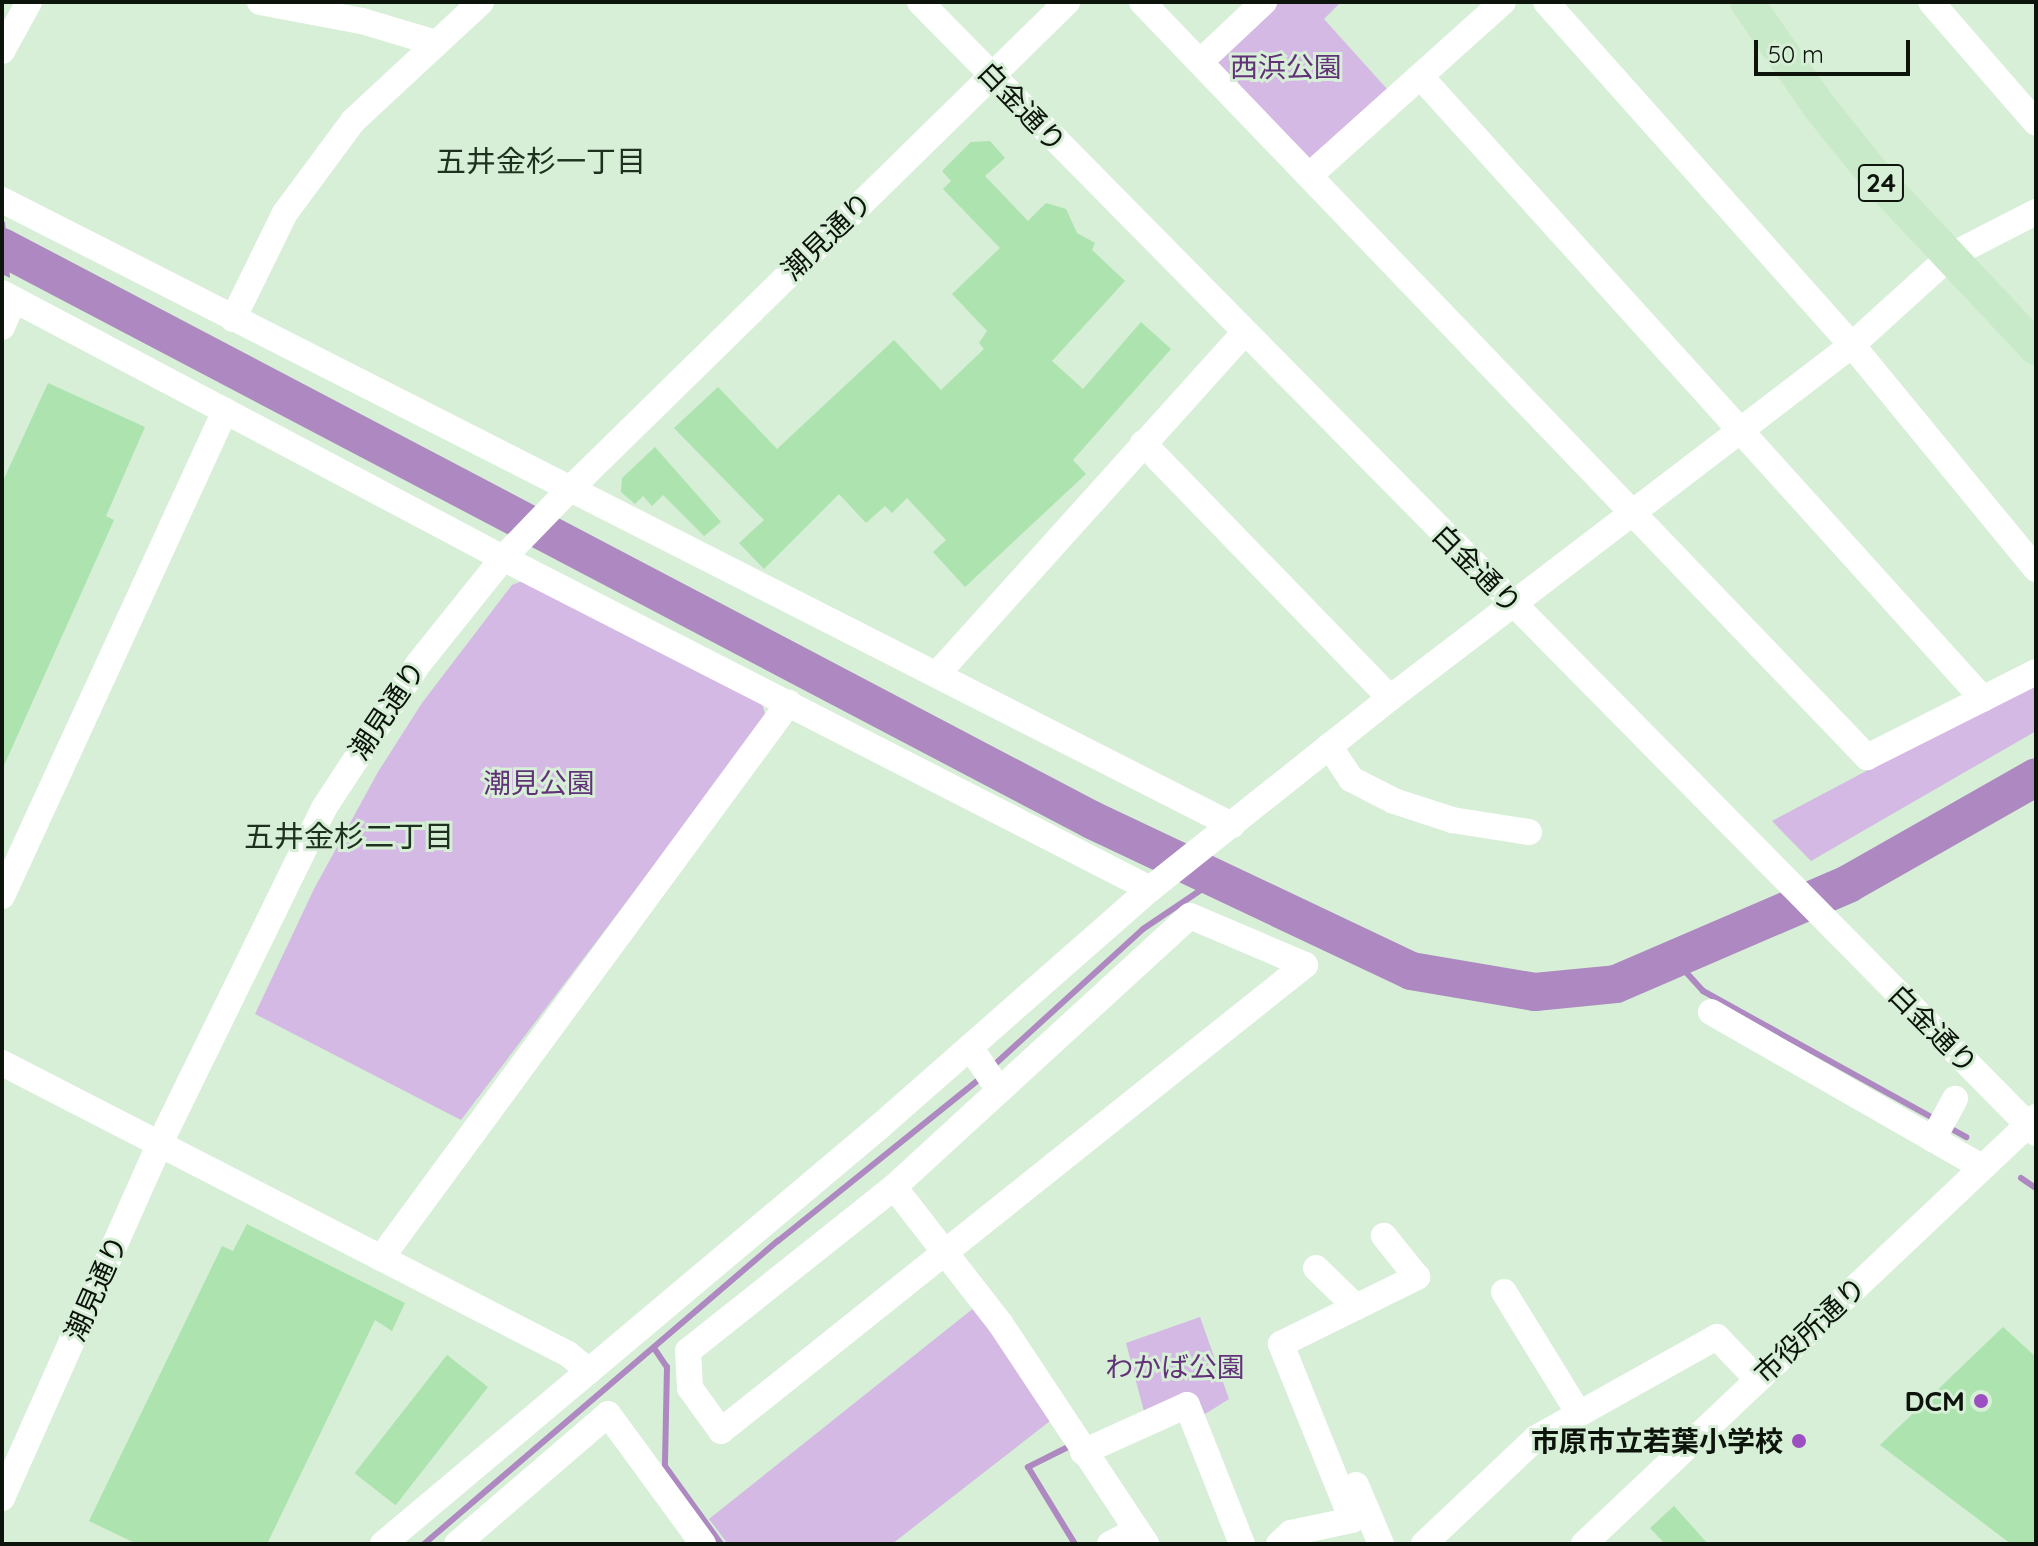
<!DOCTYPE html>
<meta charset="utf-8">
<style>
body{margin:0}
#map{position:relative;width:2038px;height:1546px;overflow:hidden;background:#d7eed7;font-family:Quicksand,"Noto Sans JP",sans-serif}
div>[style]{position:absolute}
.green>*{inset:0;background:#d4b9e4}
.water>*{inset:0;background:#ad88c1}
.stream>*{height:6px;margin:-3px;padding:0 3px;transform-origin:3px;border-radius:3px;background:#ad88c1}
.river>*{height:38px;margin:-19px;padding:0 19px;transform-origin:19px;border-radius:19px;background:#ad88c1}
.building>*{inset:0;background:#ade3ae;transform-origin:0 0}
.minor>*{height:26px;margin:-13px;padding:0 13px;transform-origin:13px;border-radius:13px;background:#fff}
.major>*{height:34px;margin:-17px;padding:0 17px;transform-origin:17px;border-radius:17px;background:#c8eac9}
.dots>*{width:22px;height:22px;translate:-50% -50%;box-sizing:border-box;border:4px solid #d7eed7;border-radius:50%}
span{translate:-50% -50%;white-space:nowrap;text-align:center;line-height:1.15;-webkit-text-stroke:6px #d7eed7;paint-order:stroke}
.shield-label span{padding:2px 6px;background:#d7eed7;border:2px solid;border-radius:6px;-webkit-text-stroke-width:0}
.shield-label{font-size:26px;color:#0c140c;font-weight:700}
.park-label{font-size:28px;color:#613278}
.street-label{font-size:28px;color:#0c140c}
.poi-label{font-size:28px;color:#0c140c;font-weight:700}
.right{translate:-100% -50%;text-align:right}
.neighbourhood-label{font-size:30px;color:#1e301e}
.frame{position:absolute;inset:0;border:4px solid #0c140c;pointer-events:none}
.scale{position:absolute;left:1754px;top:40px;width:156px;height:36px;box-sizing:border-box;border:4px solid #0c140c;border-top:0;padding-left:10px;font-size:24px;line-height:28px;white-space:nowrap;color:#0c140c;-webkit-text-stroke:6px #d7eed7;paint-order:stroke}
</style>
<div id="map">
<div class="green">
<div style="clip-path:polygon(1264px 2px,1341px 2px,1324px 19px,1396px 99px,1310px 175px,1200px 62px)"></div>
<div style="clip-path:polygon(527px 579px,762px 703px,766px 718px,461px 1120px,255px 1014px,314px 889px,378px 772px,422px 703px,512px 585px)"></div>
<div style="clip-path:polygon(2036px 681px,2036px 731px,1811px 861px,1772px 821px)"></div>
<div style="clip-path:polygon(975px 1307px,1050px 1421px,892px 1544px,728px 1544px,709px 1519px)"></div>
<div style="clip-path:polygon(1200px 1317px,1229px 1399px,1194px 1421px,1147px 1423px,1126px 1343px)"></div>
</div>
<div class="water">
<div style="clip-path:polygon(2px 221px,5px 222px,10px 278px,2px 274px)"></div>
</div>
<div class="stream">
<div style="left:1674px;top:959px;width:43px;rotate:47.8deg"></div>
<div style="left:1703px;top:991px;width:265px;rotate:28.9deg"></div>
<div style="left:993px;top:1066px;width:203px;rotate:-42.4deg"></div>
<div style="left:1143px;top:929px;width:89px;rotate:-34deg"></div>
<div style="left:1948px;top:1127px;width:21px;rotate:29deg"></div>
<div style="left:2021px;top:1178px;width:18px;rotate:34deg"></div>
<div style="left:654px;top:1348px;width:23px;rotate:56deg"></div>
<div style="left:667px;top:1367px;width:99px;rotate:91.2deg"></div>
<div style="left:665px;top:1466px;width:96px;rotate:54.3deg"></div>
<div style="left:1068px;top:1447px;width:45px;rotate:153.4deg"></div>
<div style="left:1028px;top:1467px;width:90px;rotate:58.6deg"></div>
<div style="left:424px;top:1544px;width:466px;rotate:-40.6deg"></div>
<div style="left:778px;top:1241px;width:262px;rotate:-38.8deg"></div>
</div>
<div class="river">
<div style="left:2px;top:247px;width:1231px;rotate:27.73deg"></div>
<div style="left:1092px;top:820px;width:353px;rotate:25.3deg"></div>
<div style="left:1411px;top:971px;width:126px;rotate:9.6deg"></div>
<div style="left:1535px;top:992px;width:81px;rotate:-5.6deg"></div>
<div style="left:1616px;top:984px;width:253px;rotate:-23.3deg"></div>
<div style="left:1848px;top:884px;width:216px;rotate:-29.6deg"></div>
</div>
<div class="building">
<div style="clip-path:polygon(990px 141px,1005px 158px,985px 176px,1028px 221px,1046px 203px,1066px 209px,1077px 233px,1095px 243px,1092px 250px,1125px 281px,1052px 361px,1083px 389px,1141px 322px,1171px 349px,1073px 460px,1086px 474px,965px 587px,933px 552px,946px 540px,907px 498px,892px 513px,885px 506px,866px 523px,839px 494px,764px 569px,739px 543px,764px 520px,674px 428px,718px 387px,777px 449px,894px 340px,941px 390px,984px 349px,979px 343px,987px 331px,952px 294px,1000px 248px,943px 189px,951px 181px,942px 171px,971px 142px)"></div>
<div style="clip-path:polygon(48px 383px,145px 427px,106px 516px,114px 520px,2px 770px,2px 483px)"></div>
<div style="clip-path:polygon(655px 447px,721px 522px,704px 536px,663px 495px,652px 506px,643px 496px,635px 504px,621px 492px,622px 478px)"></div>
<div style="clip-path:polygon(247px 1224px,405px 1303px,392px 1331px,375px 1320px,267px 1544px,137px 1544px,89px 1521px,222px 1246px,233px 1251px)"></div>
<div style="clip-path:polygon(2003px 1327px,2036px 1357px,2036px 1544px,2011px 1544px,1880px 1445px)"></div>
<div style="left:447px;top:1355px;width:52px;height:150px;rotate:38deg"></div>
<div style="clip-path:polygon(1674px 1506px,1708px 1544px,1665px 1544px,1650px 1528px)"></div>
</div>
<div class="minor">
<div style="left:260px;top:2px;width:104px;rotate:10.6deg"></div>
<div style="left:362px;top:21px;width:77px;rotate:16.6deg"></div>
<div style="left:920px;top:2px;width:1589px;rotate:45.38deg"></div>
<div style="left:1142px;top:2px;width:1047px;rotate:46.16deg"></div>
<div style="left:1867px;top:757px;width:189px;rotate:-26.7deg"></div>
<div style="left:1546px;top:2px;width:460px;rotate:48.3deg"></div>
<div style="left:1852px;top:345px;width:290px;rotate:50.6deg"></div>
<div style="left:1931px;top:2px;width:160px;rotate:49deg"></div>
<div style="left:2px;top:51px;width:56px;rotate:-61.1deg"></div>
<div style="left:1200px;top:62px;width:88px;rotate:-43.2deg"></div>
<div style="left:1421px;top:77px;width:838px;rotate:47.9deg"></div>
<div style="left:1310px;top:175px;width:259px;rotate:-41.9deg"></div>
<div style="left:2px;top:200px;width:1380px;rotate:26.94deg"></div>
<div style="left:2px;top:293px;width:567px;rotate:27.88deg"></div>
<div style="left:503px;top:558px;width:727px;rotate:27.09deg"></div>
<div style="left:233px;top:319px;width:118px;rotate:-63.9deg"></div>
<div style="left:285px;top:213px;width:114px;rotate:-53.5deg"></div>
<div style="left:353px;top:121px;width:175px;rotate:-42.9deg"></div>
<div style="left:2px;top:327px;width:30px;rotate:-67deg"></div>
<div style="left:1143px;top:443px;width:355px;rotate:45.9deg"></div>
<div style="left:938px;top:673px;width:457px;rotate:-48deg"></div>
<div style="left:1329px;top:746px;width:40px;rotate:56deg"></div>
<div style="left:1351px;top:779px;width:48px;rotate:27.1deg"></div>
<div style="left:1394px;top:801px;width:61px;rotate:18.1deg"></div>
<div style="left:1452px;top:820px;width:78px;rotate:8.9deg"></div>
<div style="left:2px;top:896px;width:534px;rotate:-65.31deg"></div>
<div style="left:1190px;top:916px;width:125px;rotate:23.1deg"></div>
<div style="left:1305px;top:965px;width:747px;rotate:141.41deg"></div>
<div style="left:721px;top:1431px;width:53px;rotate:-125.8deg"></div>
<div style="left:690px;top:1388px;width:37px;rotate:-93deg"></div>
<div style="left:688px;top:1351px;width:263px;rotate:-38.5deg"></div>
<div style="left:894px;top:1187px;width:401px;rotate:-42.5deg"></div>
<div style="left:1711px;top:1012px;width:312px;rotate:29.8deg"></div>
<div style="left:970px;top:1047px;width:52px;rotate:56deg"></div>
<div style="left:2px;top:1063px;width:636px;rotate:27.21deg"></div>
<div style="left:568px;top:1354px;width:27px;rotate:39deg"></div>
<div style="left:1933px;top:1139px;width:46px;rotate:-61.2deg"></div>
<div style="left:894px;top:1187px;width:172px;rotate:52.1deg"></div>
<div style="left:1000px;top:1323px;width:265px;rotate:56.5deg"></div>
<div style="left:381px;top:1258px;width:689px;rotate:-53.68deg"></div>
<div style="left:1316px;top:1268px;width:56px;rotate:44.3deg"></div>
<div style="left:1504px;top:1292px;width:143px;rotate:58.4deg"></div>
<div style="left:1083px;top:1452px;width:114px;rotate:-24.3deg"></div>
<div style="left:1187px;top:1405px;width:149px;rotate:68.4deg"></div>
<div style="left:1356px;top:1485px;width:64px;rotate:67deg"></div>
<div style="left:2px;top:1498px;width:386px;rotate:-66deg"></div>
<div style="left:159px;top:1145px;width:375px;rotate:-63.9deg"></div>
<div style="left:324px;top:808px;width:173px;rotate:-56.8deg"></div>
<div style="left:419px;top:663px;width:134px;rotate:-51.3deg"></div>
<div style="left:503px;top:558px;width:93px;rotate:-45.9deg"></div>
<div style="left:568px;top:491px;width:699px;rotate:-44.42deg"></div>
<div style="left:383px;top:1544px;width:648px;rotate:-40.05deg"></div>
<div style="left:879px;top:1127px;width:361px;rotate:-41.3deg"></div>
<div style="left:1150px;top:889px;width:307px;rotate:-38.5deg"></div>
<div style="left:1390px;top:698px;width:581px;rotate:-37.38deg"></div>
<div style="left:1852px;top:345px;width:132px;rotate:-42.2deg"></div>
<div style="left:1950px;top:256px;width:97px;rotate:-27.1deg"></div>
<div style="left:457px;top:1544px;width:199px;rotate:-40.7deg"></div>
<div style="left:608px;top:1414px;width:161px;rotate:53.8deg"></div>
<div style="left:1110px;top:1544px;width:28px;rotate:-27deg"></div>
<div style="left:1279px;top:1544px;width:16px;rotate:-43deg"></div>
<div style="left:1291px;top:1533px;width:62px;rotate:-12deg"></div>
<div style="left:1352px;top:1520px;width:190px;rotate:-112deg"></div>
<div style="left:1281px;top:1344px;width:152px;rotate:-26.2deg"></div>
<div style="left:1417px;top:1277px;width:53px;rotate:-128.8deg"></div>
<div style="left:1424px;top:1544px;width:154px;rotate:-43.4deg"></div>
<div style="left:1536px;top:1438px;width:207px;rotate:-29.2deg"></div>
<div style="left:1717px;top:1337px;width:59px;rotate:46.4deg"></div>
<div style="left:1584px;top:1544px;width:622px;rotate:-43.37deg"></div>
</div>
<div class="major">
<div style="left:1747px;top:2px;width:125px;rotate:55.4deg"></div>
<div style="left:1818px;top:105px;width:99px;rotate:51.2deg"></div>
<div style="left:1880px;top:182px;width:228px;rotate:46.8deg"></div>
</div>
<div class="dots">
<div style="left:1981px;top:1401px;background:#9c4fc0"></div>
<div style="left:1799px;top:1441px;background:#9c4fc0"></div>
</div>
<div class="shield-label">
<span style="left:1881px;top:183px">24</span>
</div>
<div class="park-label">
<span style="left:1286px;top:67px">西浜公園</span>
<span style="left:539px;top:783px">潮見公園</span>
<span style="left:1175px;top:1367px">わかば公園</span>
</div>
<div class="street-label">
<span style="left:1022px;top:107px;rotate:46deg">白金通り</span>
<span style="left:827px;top:236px;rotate:-44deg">潮見通り</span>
<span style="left:1477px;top:569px;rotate:45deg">白金通り</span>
<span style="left:387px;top:710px;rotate:-56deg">潮見通り</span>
<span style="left:1933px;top:1029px;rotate:45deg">白金通り</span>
<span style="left:96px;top:1288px;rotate:-66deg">潮見通り</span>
<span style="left:1810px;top:1330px;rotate:-43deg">市役所通り</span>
</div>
<div class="poi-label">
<span class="right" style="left:1965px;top:1401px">DCM</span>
<span class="right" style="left:1783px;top:1441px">市原市立若葉小学校</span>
</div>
<div class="neighbourhood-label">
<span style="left:541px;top:161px">五井金杉一丁目</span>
<span style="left:349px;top:836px">五井金杉二丁目</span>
</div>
<div class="frame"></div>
<div class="scale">50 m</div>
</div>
